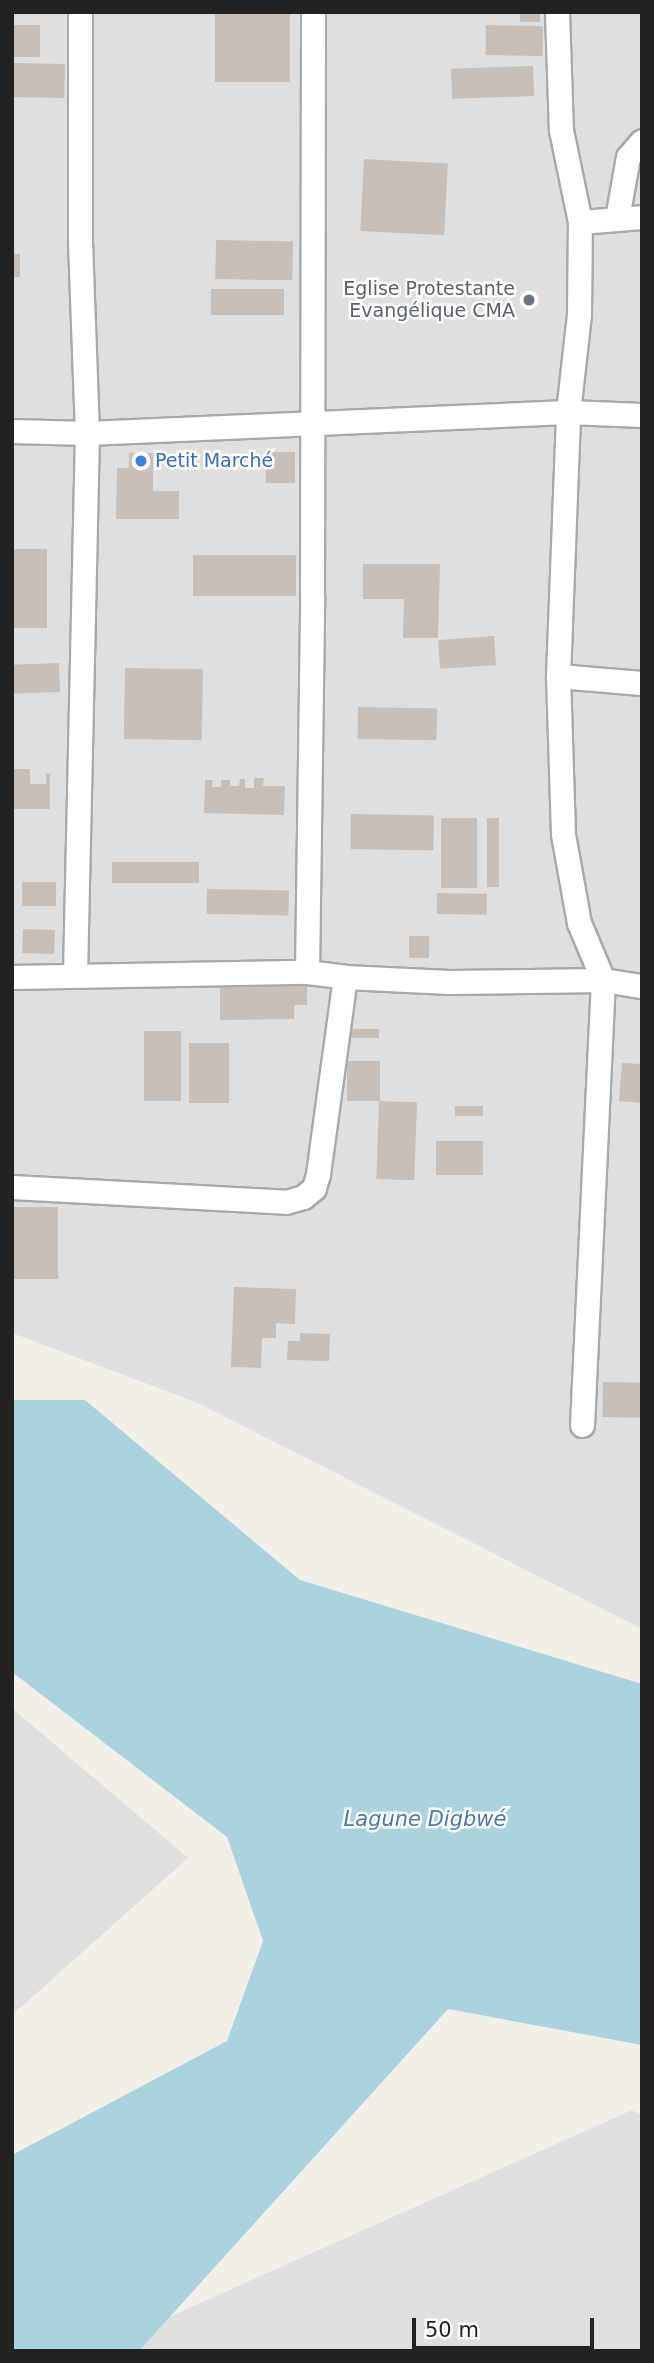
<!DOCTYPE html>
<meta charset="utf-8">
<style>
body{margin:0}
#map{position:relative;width:654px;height:2363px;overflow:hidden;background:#f2efe9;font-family:"DejaVu Sans",sans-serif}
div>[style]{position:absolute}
.residential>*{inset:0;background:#e0dfdf}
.water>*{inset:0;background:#aad3df}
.building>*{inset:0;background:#c7bfb8;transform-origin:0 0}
.roads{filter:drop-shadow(2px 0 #a9a9a9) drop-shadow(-2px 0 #a9a9a9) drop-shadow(0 2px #a9a9a9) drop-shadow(0 -2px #a9a9a9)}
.street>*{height:23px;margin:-11.5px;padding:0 11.5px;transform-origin:11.5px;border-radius:11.5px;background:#fff}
.dots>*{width:19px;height:19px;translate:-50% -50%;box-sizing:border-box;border:4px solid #fff;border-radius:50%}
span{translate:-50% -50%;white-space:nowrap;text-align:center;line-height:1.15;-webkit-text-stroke:5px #fff;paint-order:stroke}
.worship-label{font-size:19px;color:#5b616d}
.right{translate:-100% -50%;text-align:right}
.shop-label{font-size:19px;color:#366cbe}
.left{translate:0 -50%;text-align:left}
.water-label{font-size:21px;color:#4a7aab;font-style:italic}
.frame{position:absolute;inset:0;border:14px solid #222;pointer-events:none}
.scale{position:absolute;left:412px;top:2318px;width:182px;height:32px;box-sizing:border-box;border:4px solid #222;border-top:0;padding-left:9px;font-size:21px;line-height:24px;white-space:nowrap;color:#222;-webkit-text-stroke:5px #fff;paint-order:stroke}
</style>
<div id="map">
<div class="residential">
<div style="clip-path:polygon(12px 12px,642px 12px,642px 1629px,198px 1403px,12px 1333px)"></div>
<div style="clip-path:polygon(12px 1708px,188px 1858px,12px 2015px)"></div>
<div style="clip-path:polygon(632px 2110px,642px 2116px,642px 2351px,93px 2351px)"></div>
</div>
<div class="water">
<div style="clip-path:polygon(12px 1400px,85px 1400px,300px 1580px,642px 1684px,642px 2045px,448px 2009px,139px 2351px,12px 2351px,12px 2155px,227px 2041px,263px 1941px,227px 1837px,12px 1672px)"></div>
</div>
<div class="building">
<div style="left:215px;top:12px;width:75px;height:70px"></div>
<div style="left:520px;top:12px;width:20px;height:10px"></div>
<div style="left:12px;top:25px;width:28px;height:32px"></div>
<div style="left:486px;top:25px;width:57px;height:30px;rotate:1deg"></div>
<div style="left:12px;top:63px;width:53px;height:34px;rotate:1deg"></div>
<div style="left:533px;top:66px;width:30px;height:82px;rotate:88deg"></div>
<div style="left:364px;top:159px;width:84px;height:72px;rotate:3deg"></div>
<div style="left:216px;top:240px;width:77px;height:39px;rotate:1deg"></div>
<div style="left:12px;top:254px;width:8px;height:23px"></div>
<div style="left:211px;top:289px;width:73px;height:26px"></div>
<div style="left:266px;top:452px;width:29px;height:31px"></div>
<div style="clip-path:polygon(129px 453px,153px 453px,153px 491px,179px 491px,179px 519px,116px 519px,117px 468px,129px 468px)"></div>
<div style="left:12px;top:549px;width:35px;height:79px"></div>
<div style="left:193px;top:555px;width:103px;height:41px"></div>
<div style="clip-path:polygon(363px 564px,440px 564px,438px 638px,403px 638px,404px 599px,363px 599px)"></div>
<div style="left:494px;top:636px;width:29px;height:56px;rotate:86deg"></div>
<div style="left:59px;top:663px;width:29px;height:47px;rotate:88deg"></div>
<div style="left:125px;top:668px;width:78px;height:71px;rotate:1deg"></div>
<div style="left:358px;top:707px;width:79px;height:32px;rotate:1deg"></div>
<div style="clip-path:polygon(14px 769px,30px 769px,30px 784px,46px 784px,46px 773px,50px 774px,50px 809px,12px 809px)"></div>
<div style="clip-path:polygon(254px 778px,264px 778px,263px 786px,285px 786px,284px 815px,204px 813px,205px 780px,213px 780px,212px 787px,221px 787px,221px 780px,230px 780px,230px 786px,239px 786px,240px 779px,245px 779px,245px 788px,254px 788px)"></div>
<div style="left:351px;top:814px;width:83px;height:35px;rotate:1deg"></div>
<div style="left:441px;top:818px;width:36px;height:70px"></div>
<div style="left:487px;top:818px;width:12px;height:69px"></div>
<div style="left:112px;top:862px;width:87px;height:21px"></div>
<div style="left:22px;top:882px;width:34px;height:24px"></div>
<div style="left:207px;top:889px;width:82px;height:25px;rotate:1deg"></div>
<div style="left:437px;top:893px;width:50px;height:21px;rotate:1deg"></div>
<div style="left:23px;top:929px;width:32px;height:24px;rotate:2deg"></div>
<div style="left:409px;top:936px;width:20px;height:22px"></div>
<div style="clip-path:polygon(220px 986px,307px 986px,307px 1005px,294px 1005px,294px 1019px,220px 1020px)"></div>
<div style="left:379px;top:1029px;width:9px;height:29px;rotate:90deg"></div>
<div style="left:144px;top:1031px;width:37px;height:70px"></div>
<div style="left:189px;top:1043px;width:40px;height:60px"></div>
<div style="left:347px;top:1061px;width:33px;height:40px"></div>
<div style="clip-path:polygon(622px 1063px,642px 1064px,642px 1103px,619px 1101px)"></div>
<div style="left:379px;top:1101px;width:38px;height:78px;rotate:2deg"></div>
<div style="left:455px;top:1106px;width:28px;height:10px"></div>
<div style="left:483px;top:1141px;width:34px;height:47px;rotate:90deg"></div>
<div style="left:12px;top:1207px;width:46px;height:72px"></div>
<div style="clip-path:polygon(234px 1287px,296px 1289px,295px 1324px,276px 1323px,276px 1338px,262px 1338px,261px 1368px,231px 1367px)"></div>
<div style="clip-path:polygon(300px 1333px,330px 1334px,329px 1361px,287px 1360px,288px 1341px,300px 1341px)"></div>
<div style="left:603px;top:1382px;width:39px;height:35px;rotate:1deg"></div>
</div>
<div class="roads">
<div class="street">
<div style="left:557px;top:12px;width:118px;rotate:88.1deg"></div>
<div style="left:561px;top:130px;width:94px;rotate:78.3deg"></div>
<div style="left:617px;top:218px;width:62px;rotate:-79.8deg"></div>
<div style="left:628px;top:157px;width:21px;rotate:-49deg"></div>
<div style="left:12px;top:431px;width:75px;rotate:1.5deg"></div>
<div style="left:87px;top:433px;width:481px;rotate:-2.5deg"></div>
<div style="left:568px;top:412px;width:74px;rotate:2.3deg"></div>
<div style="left:558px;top:676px;width:84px;rotate:4.8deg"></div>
<div style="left:307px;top:972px;width:377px;rotate:-89.2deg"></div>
<div style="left:312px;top:595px;width:583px;rotate:-89.9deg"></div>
<div style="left:75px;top:974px;width:541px;rotate:-88.73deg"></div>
<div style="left:87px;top:433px;width:192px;rotate:-92.1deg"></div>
<div style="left:80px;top:241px;width:229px;rotate:-90deg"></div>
<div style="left:12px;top:977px;width:295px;rotate:-1deg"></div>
<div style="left:307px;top:972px;width:38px;rotate:7deg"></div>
<div style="left:345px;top:977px;width:104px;rotate:2.8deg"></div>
<div style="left:449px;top:982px;width:154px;rotate:-0.7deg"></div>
<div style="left:603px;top:980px;width:39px;rotate:9deg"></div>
<div style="left:12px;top:1187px;width:274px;rotate:3.1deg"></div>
<div style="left:286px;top:1202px;width:18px;rotate:-16deg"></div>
<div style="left:303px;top:1197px;width:14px;rotate:-39deg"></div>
<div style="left:314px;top:1188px;width:15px;rotate:-74deg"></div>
<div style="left:318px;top:1174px;width:199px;rotate:-82.2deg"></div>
<div style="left:582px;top:1425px;width:445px;rotate:-87.3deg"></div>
<div style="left:603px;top:980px;width:62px;rotate:-112.8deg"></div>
<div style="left:579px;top:923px;width:90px;rotate:-100.2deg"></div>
<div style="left:563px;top:834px;width:158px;rotate:-91.8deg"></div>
<div style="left:558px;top:676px;width:264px;rotate:-87.8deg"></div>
<div style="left:568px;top:412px;width:99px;rotate:-83.6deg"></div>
<div style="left:579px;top:314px;width:92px;rotate:-89.4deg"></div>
<div style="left:580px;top:222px;width:62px;rotate:-4.6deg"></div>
</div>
</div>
<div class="dots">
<div style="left:529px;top:300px;background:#6b7280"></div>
<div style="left:141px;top:461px;background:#3f7fe0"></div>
</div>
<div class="worship-label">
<span class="right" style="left:515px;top:300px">Eglise Protestante<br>Evangélique CMA</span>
</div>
<div class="shop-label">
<span class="left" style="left:155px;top:461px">Petit Marché</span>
</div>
<div class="water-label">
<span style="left:425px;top:1819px">Lagune Digbwé</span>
</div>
<div class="frame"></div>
<div class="scale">50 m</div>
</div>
